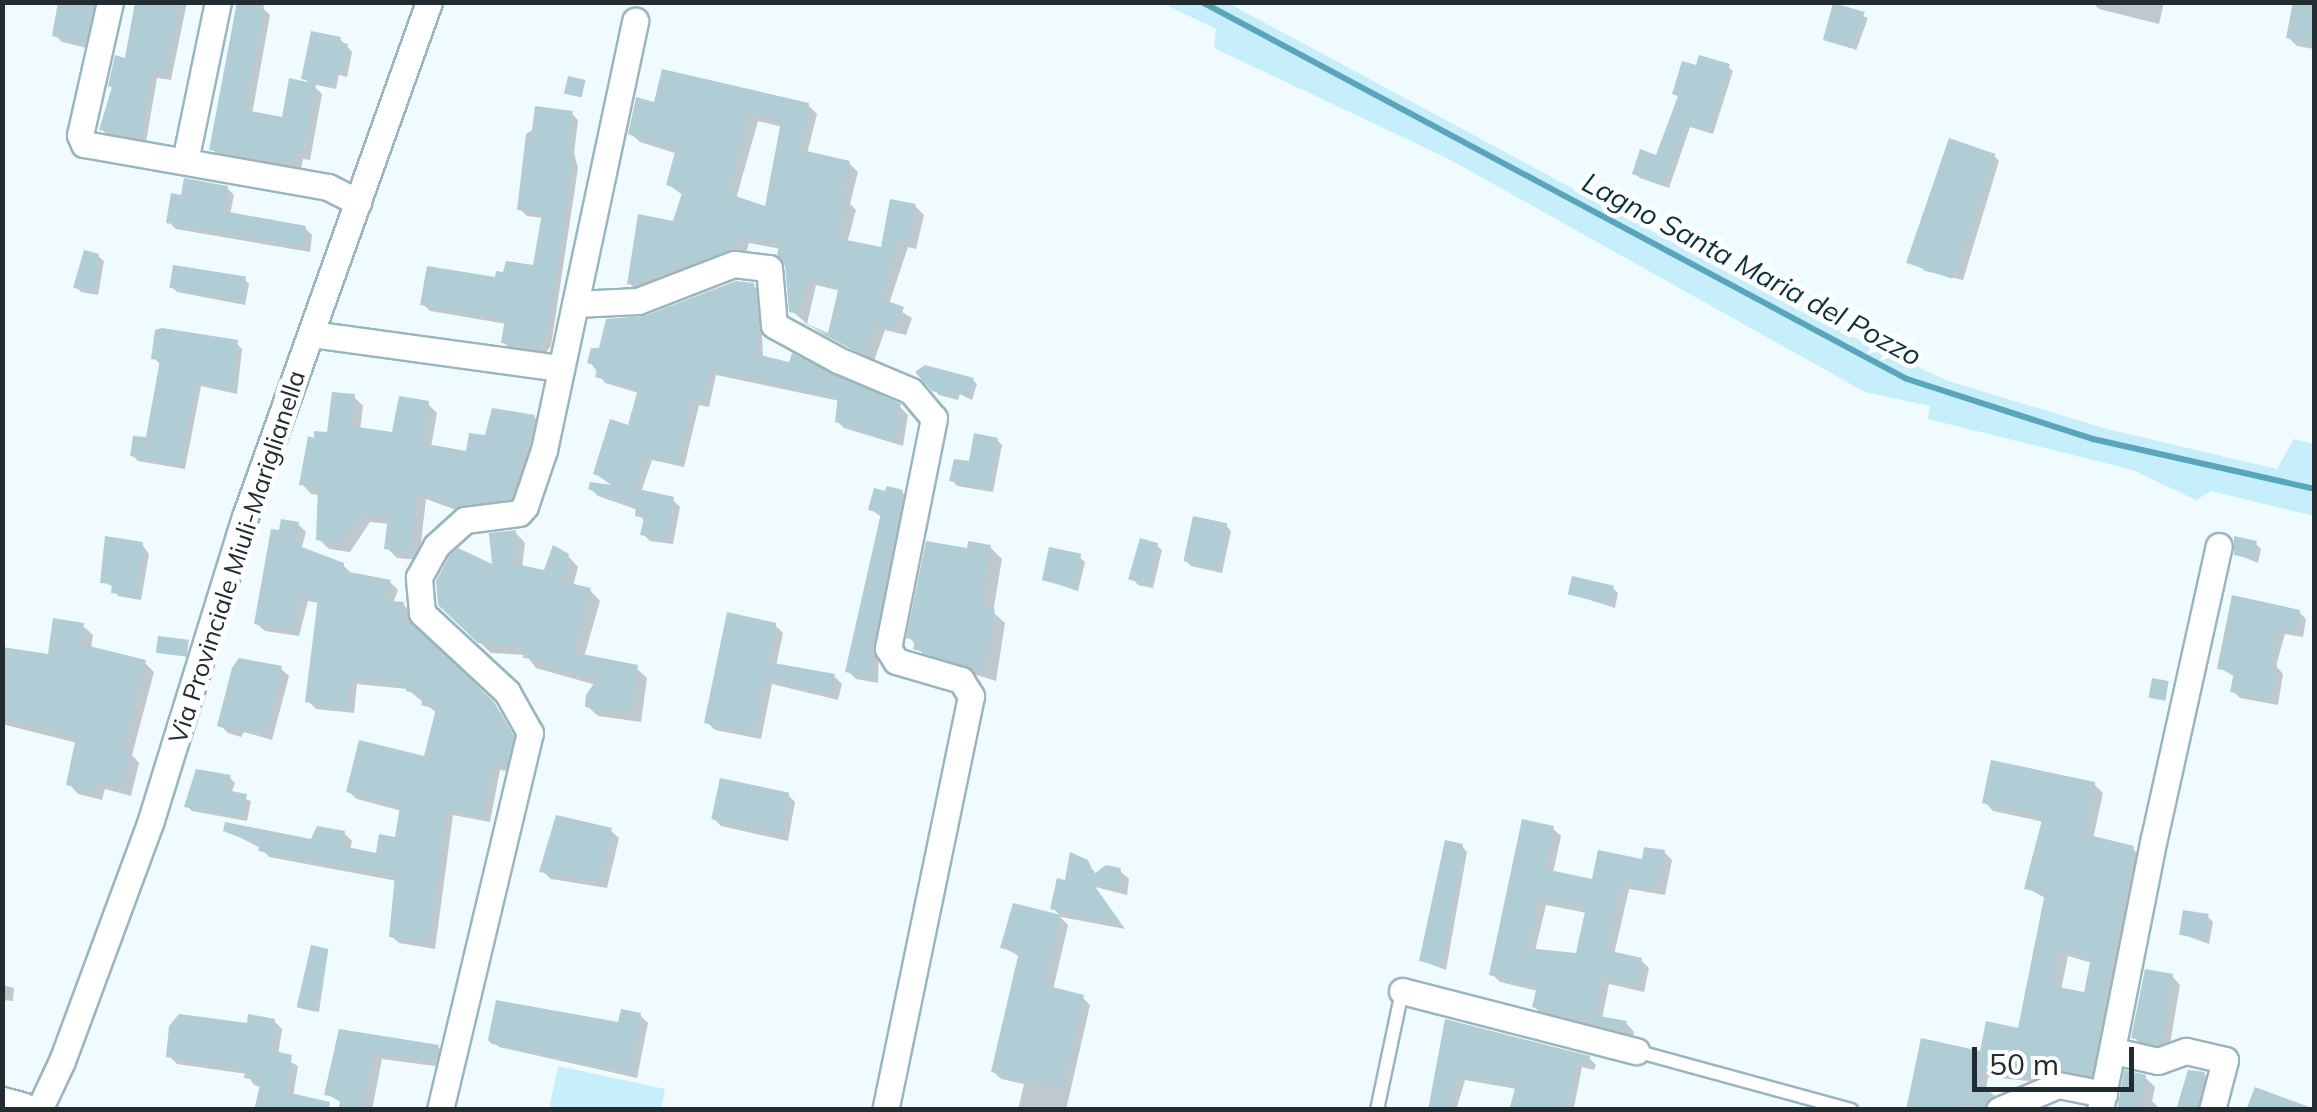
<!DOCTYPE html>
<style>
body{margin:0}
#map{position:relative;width:2317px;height:1112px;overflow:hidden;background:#effbff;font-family:Mulish,sans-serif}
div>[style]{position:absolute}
.green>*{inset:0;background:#c7eefb}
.shadow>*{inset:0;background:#0003;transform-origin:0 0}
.stream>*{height:6px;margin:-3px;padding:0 3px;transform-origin:3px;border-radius:3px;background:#58a5bc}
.building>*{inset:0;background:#b0ccd5;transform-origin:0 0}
.roads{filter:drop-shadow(2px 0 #99b5be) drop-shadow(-2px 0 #99b5be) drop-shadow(0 2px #99b5be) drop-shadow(0 -2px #99b5be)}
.lane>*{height:12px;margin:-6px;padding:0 6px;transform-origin:6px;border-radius:6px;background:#fff}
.street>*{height:25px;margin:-12.5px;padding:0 12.5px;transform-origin:12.5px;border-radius:12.5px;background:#fff}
.secondary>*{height:35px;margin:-17.5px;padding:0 17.5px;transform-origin:17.5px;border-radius:17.5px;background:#fff}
span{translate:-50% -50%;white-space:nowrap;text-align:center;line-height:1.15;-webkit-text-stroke:9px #fff;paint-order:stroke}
.street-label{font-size:25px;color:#222d31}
.water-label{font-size:28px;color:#0b313b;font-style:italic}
.frame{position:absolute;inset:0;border:5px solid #222d31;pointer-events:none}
.scale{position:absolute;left:1972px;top:1047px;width:162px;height:45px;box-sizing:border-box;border:5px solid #222d31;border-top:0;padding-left:12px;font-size:30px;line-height:35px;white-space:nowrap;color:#222d31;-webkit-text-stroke:8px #fff;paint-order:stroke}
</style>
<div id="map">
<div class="green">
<div style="clip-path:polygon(1162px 3px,1228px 3px,1821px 322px,1948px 381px,2107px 429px,2277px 469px,2294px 439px,2314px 444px,2314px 516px,2211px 491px,2196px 500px,2133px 470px,1928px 419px,1930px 406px,1865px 392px,1447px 158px,1214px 48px,1216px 29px)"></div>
<div style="clip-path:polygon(558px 1066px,665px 1089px,661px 1109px,549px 1109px)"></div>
</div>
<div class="shadow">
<div style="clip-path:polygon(63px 2px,102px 2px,91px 49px,62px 42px,55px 35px)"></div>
<div style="clip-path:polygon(138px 2px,187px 2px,171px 80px,157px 78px,146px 142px,108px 135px,101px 129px,127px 61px)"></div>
<div style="clip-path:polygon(2092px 2px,2164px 2px,2159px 24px,2099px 9px)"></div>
<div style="clip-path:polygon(2296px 2px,2314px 2px,2314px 49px,2297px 46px,2288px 37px)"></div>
<div style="left:1835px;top:6px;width:35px;height:34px;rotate:20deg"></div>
<div style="clip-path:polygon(262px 7px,270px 15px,252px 114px,284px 120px,312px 86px,304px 78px,340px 39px,352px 52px,347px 77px,339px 75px,336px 89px,312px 84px,322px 94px,310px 160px,303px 159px,301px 170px,219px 156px,212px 149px)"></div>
<div style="clip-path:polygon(1728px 67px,1733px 71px,1713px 134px,1690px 127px,1669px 188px,1640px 178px,1635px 173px,1658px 158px,1679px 98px,1675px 93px,1698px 68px)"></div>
<div style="clip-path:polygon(evenodd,808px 105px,817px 114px,807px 154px,849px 163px,858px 172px,850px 204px,856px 210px,847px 243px,883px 250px,915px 206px,924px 215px,916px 249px,908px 247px,889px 304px,912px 318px,906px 335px,885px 330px,874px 361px,811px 328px,830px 336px,841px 291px,816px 285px,807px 324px,792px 311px,787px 265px,781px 249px,749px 243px,745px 256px,638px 293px,630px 284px,640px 217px,675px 224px,684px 196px,669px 185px,678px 154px,640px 142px,630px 133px,656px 106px,808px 105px,758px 121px,783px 127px,767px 209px,736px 199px,758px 121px)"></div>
<div style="clip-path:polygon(571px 113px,578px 120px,574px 153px,578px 168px,551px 346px,545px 354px,511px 349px,504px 343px,507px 324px,430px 311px,423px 304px,535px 268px,544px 218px,527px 216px,520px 209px,534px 132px)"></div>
<div style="clip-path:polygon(1994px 156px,1999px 161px,1963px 280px,1925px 271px,1920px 266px)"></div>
<div style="clip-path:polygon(227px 188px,234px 195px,230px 215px,305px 228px,312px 235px,310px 252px,176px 229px,169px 222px)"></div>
<div style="clip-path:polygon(98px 256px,104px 261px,98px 295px,81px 292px,76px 287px)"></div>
<div style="clip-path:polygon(244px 279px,249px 284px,245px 305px,177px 292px,172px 287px)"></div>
<div style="clip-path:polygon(753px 285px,760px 292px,763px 358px,791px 365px,793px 357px,900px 407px,908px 415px,903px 446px,844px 428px,837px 421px,840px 401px,716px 375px,709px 407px,699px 405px,684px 467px,652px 460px,641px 492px,673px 500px,680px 507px,673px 544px,650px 541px,643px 534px,645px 523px,638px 510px,598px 496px,591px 489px,615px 488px,596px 474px,630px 428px,639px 393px,605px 383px,590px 362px,644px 319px)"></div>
<div style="clip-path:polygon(236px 343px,242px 349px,237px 394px,201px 386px,185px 469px,138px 461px,132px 455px,148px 439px,160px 364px,154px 358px)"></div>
<div style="clip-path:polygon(919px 373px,973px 380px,977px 384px,972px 400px,960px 394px,958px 400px,939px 395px)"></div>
<div style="clip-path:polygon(354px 397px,363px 406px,360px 430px,394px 434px,428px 404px,437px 413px,431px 447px,468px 454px,487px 438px,534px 417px,543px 427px,520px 507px,470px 515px,426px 499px,419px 560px,397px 558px,387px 548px,390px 524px,370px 522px,350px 552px,329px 549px,319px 539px,320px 495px,311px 494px,302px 484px)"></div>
<div style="clip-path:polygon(997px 440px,1002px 445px,993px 492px,957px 486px,952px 480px)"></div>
<div style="clip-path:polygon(902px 492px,910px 500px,879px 654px,878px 683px,856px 679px,848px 671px,883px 518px,870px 509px)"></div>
<div style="clip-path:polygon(298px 524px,306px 532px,301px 550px,343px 565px,351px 573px,390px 582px,398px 590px,393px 603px,403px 604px,410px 612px,409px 623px,501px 713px,519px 745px,513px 772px,500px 770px,490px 822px,453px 815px,435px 949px,399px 943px,391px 936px,397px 881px,269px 857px,262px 849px,226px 830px,313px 841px,344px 833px,352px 841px,350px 850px,378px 856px,397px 840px,402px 811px,357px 799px,349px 792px,426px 759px,438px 714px,407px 689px,357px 684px,354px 713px,316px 709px,308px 701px,319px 603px,308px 601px,299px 636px,265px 631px,257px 624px,281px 533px)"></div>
<div style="clip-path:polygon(1226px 525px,1231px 531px,1222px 573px,1191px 566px,1186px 561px)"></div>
<div style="clip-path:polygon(515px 532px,525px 543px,522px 568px,545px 573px,568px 556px,578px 567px,573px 586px,590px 590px,600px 601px,584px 657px,636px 668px,647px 678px,641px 722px,598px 716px,587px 706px,596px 685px,536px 668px,526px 655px,491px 653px,440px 604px,495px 569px)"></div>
<div style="clip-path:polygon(142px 544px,149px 554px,141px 600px,118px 596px,114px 587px,103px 582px)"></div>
<div style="clip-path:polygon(2256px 544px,2261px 549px,2258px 563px,2236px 554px)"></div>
<div style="clip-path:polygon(1156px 545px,1162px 550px,1153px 588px,1138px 585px,1133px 579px)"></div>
<div style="clip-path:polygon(990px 547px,1002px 559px,993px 612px,1005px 623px,996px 681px,928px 660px,909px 637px,969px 550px)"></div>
<div style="clip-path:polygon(1079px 557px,1085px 562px,1078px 591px,1044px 580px)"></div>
<div style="clip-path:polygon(1613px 588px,1618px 593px,1615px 608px,1571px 594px)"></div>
<div style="clip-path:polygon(2299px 612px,2306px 619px,2303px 637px,2285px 634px,2276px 666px,2283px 674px,2278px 705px,2240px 698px,2233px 691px,2235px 677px,2220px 668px)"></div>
<div style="clip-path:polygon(775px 625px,783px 633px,776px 666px,834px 676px,842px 684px,838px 700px,772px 684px,761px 739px,715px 730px,707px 722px)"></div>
<div style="clip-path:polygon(83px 626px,93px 635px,91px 648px,144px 662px,154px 672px,132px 755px,139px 763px,131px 796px,105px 789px,102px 800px,78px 794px,69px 784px,77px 743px,2px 724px,2px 650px,50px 657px)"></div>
<div style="clip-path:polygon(281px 669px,289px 676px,272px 740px,244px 732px,241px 737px,228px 733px,220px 725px)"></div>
<div style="clip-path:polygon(230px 778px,235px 783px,231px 794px,251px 801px,247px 821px,192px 811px,187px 806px)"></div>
<div style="clip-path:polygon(evenodd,2094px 784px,2103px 793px,2093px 839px,2133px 849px,2142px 858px,2099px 1082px,2048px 1083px,1988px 1077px,1986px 1089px,1999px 1099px,1994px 1110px,1909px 1110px,2020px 1031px,2047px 899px,2027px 888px,2044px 822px,1993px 811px,1985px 802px,2094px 784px,2068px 956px,2092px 963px,2086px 995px,2061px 990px,2068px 956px)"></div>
<div style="clip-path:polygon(788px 795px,795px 802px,788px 841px,721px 826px,714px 819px)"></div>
<div style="clip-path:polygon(evenodd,1552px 828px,1561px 836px,1553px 873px,1594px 882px,1664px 852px,1672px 860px,1665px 895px,1629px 889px,1614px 955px,1641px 960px,1649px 968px,1644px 992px,1609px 984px,1602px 1019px,1626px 1023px,1634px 1032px,1633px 1038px,1543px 1015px,1534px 1007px,1538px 991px,1500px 982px,1492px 974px,1552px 828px,1546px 905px,1587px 913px,1577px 956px,1535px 951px,1546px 905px)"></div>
<div style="clip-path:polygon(610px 830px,619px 838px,607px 888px,551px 879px,542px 871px)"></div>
<div style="clip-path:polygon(1462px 846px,1467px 852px,1446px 970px,1422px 961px)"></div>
<div style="clip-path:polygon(1086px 862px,1097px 875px,1120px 871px,1129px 879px,1127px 895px,1095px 887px,1125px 929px,1061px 917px,1053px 908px)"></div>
<div style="clip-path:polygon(1060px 917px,1068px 925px,1053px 990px,1082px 997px,1090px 1005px,1066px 1110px,1018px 1110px,1024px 1084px,1001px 1079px,993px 1071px,1020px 957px,1003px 947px)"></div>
<div style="clip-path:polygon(2208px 917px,2213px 922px,2209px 944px,2181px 934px)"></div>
<div style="clip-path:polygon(328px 951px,319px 1012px,304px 1009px,302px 1007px)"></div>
<div style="clip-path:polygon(2172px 976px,2180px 985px,2169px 1050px,2142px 1046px,2134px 1037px)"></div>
<div style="clip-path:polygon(2px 985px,14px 988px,13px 1001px,2px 1000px)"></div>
<div style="clip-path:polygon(640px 1015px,648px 1023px,637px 1078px,499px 1047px,491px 1039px,620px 1025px)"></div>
<div style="clip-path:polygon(274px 1021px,282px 1029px,278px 1055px,298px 1066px,293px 1097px,254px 1085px,247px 1074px,177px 1064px,169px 1056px,249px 1026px)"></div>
<div style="clip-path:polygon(1447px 1022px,1589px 1058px,1596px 1065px,1594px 1070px,1582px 1067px,1574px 1107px,1580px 1110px,1512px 1110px,1517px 1089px,1465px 1080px,1456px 1110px,1434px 1110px)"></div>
<div style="clip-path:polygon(341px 1032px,438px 1047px,445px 1055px,442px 1067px,382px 1059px,372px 1110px,341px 1110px,342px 1103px,327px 1094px)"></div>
<div style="clip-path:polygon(2204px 1074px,2212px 1082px,2206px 1110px,2179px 1110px)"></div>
<div style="clip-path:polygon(2145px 1077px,2155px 1087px,2152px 1101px,2160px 1109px,2119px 1110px)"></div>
</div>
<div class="stream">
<div style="left:1202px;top:2px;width:799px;rotate:28.14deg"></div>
<div style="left:1907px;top:379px;width:195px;rotate:17.9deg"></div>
<div style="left:2093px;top:439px;width:227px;rotate:12.7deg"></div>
</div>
<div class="building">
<div style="clip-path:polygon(58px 2px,93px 2px,84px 43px,52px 36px)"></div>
<div style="clip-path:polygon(135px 2px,180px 2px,165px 75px,151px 73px,141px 137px,99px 130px,112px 87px,108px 86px,115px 55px,125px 58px)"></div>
<div style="clip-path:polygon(237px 2px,264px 5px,245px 110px,282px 117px,289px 78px,316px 84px,302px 154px,296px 153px,294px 163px,209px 150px)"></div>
<div style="clip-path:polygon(2293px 2px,2314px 2px,2314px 44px,2286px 38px)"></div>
<div style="clip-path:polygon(1833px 3px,1865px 12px,1850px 48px,1823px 40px)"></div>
<div style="clip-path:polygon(311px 31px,341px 37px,340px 42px,348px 44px,342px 73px,334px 71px,331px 85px,301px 79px)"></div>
<div style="clip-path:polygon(1699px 55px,1730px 64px,1708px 131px,1686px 124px,1664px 185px,1632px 174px,1640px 149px,1656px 155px,1678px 96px,1672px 94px,1682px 61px,1696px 65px)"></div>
<div style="clip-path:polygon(evenodd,662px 69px,809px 103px,798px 149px,850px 161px,841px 196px,848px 198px,837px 238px,881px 247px,890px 199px,916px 204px,907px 241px,899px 239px,879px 298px,904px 307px,897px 328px,876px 322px,865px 354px,800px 321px,828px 333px,839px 286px,807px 278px,798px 314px,789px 312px,785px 266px,777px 254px,780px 243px,740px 236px,736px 248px,627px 285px,638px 214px,673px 221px,683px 190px,666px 185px,676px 148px,628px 134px,636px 97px,654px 102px,662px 69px,749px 113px,781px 122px,765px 206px,727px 193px,749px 113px)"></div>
<div style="left:568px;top:76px;width:18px;height:18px;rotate:13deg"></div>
<div style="clip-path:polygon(535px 106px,573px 111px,568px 144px,572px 160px,556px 276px,545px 338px,538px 348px,501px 343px,505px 319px,420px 305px,427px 266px,495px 277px,496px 271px,503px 272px,506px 261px,533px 265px,542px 213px,517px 210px,526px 134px,532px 130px)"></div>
<div style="left:1949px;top:138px;width:49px;height:132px;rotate:19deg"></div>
<div style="clip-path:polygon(184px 178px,228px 186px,223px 211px,306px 226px,303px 246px,166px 223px,171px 193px,181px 195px)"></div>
<div style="clip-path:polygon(84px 250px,99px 254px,94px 291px,73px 288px)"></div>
<div style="left:173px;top:265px;width:74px;height:23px;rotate:9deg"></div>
<div style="clip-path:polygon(736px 281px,754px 283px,759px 331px,756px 354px,789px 362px,792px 353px,901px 404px,897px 420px,903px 422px,896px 441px,835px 422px,838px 396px,710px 369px,702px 402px,692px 399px,677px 462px,645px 454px,634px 488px,674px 497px,666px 539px,640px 535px,644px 518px,635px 516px,636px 506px,588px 489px,590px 482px,612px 485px,613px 481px,593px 474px,610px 419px,628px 425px,638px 389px,595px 377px,598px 366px,587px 363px,591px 348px,599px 348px,606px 319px,644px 316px)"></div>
<div style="clip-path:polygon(162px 328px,238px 340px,232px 389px,196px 382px,180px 465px,130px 456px,133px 436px,146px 437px,160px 360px,151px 359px,155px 330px)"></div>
<div style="clip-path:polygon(925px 365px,974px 378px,968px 398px,956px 392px,954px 397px,932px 391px,915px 372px)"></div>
<div style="clip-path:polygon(332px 392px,355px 394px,351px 426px,392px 432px,399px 396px,429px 401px,422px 443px,466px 451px,469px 433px,485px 435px,492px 408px,535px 415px,511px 498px,458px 506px,417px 491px,410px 552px,384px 549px,388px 517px,360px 514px,340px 543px,316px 540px,318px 487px,299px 485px,308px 436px,314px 438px,314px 431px,327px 432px)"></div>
<div style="clip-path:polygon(974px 433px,998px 438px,988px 488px,949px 481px,954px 459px,969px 461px)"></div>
<div style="clip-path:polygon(887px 486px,903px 490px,872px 645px,871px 677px,845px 672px,881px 513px,868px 510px,874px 488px,885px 491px)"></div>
<div style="left:1193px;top:516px;width:35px;height:46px;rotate:12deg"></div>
<div style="clip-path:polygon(281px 519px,299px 522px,294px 544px,344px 563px,344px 571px,391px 580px,384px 600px,404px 602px,401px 628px,407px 617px,494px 702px,502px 716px,498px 721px,506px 723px,513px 735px,505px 766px,493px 763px,482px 816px,446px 809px,428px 943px,389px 937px,395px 875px,258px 851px,260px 845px,223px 831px,225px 822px,311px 839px,317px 826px,345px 831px,342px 846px,376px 853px,379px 834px,395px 837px,400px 806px,346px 792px,359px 740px,424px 756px,436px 709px,421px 705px,424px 695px,406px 691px,406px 683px,350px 677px,347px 707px,305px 702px,318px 598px,301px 595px,292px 630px,254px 624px,271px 529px,279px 530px)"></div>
<div style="clip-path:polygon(516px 530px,511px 563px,544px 570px,553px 545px,569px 554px,561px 581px,591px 588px,572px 652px,638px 665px,631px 713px,585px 707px,586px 695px,597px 679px,543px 664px,544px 660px,523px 658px,524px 646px,478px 643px,438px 605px,436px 581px,449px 556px,458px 548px,492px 564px,489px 533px)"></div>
<div style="clip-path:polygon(105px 536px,143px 542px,137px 597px,111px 593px,112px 584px,100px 583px)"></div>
<div style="clip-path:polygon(2234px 536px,2257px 541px,2253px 559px,2234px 555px)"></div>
<div style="left:1140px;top:538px;width:19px;height:43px;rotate:16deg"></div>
<div style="clip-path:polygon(926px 541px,967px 548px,968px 541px,991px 545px,981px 607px,995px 609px,984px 671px,913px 649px,915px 640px,906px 638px)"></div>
<div style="left:1049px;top:547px;width:33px;height:34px;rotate:12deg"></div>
<div style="left:1572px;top:576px;width:43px;height:19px;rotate:13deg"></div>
<div style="clip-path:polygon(2232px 595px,2300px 610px,2296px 631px,2278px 628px,2268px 663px,2277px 664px,2271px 699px,2230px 692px,2234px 672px,2217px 669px)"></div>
<div style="clip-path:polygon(727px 612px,776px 623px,768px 662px,835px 674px,830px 693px,765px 678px,753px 733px,704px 723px)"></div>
<div style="clip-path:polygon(53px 618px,84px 623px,81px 644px,146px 660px,123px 749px,131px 751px,122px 788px,96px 781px,93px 792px,66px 785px,76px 737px,2px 718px,2px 647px,48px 654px)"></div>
<div style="left:158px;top:636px;width:31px;height:17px;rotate:7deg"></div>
<div style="clip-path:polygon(239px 658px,282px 666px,265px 734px,236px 726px,233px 731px,217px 726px,232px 668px)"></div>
<div style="left:2152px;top:678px;width:17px;height:20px;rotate:10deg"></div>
<div style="clip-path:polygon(evenodd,1991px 760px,2095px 782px,2085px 834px,2134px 846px,2090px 1075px,2061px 1069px,2038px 1076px,1980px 1070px,1977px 1084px,1991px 1088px,1983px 1108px,1966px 1104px,1965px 1110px,1906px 1110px,1921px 1038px,1980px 1051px,1986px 1021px,2018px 1028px,2045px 893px,2024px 889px,2043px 816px,1982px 803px,1991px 760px,2059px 949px,2091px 958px,2084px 992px,2052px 986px,2059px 949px)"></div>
<div style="clip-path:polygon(196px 769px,231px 775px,226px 790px,247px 794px,242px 817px,184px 807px)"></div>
<div style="left:720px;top:778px;width:71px;height:42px;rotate:12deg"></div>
<div style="clip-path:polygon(556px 815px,612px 828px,599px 881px,539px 872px)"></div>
<div style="clip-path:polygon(evenodd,1522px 819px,1554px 826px,1545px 869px,1592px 879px,1598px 850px,1642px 859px,1644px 847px,1665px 850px,1657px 888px,1621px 882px,1606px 950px,1642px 958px,1636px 985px,1602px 977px,1594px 1015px,1627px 1021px,1625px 1031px,1532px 1007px,1537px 986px,1489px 975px,1522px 819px,1539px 898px,1586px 907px,1576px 953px,1527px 948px,1539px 898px)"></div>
<div style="clip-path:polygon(1445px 840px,1463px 844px,1441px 966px,1419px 961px)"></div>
<div style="clip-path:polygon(1070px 852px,1088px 860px,1094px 874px,1106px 865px,1121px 868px,1119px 888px,1091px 881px,1120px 922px,1050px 909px,1057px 878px,1065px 880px)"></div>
<div style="clip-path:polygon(1013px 903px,1061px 915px,1045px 985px,1084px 995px,1062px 1088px,991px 1072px,1019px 952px,1000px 948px)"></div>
<div style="left:2183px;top:910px;width:26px;height:25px;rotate:9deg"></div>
<div style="left:311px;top:945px;width:18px;height:64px;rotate:13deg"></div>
<div style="clip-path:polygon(2145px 969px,2173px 974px,2161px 1043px,2157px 1044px,2131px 1038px)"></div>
<div style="clip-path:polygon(496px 1000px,618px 1022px,621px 1009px,641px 1013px,630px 1071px,492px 1044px,488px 1040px)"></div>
<div style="clip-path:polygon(179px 1014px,247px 1023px,248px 1014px,275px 1019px,270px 1050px,292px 1055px,286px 1092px,330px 1102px,329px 1110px,254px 1110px,261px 1081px,244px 1078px,246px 1068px,166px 1057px,169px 1026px)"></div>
<div style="clip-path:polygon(1445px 1019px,1590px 1056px,1588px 1065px,1576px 1062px,1566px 1110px,1509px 1110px,1516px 1085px,1459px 1075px,1448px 1110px,1428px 1110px)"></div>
<div style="clip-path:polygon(339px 1029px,439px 1045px,435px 1061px,374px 1052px,362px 1110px,338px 1110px,341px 1098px,324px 1095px)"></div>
<div style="clip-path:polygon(2124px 1070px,2146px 1075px,2139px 1110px,2117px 1110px)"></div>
<div style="clip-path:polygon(2188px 1070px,2205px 1072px,2196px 1110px,2176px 1110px)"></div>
<div style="clip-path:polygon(2255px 1087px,2312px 1108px,2311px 1110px,2246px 1110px)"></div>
</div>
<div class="roads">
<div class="lane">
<div style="left:1636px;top:1051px;width:223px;rotate:15.3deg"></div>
<div style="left:1377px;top:1110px;width:122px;rotate:-78.1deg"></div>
</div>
<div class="street">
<div style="left:110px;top:2px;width:136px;rotate:102.7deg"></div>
<div style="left:80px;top:135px;width:10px;rotate:66deg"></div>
<div style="left:84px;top:144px;width:248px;rotate:10deg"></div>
<div style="left:328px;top:187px;width:34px;rotate:27deg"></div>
<div style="left:185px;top:161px;width:162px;rotate:-78.3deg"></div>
<div style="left:575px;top:304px;width:63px;rotate:-2.7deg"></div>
<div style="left:638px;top:301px;width:103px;rotate:-21.1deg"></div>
<div style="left:734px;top:264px;width:35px;rotate:7deg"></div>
<div style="left:769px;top:268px;width:57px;rotate:85deg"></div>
<div style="left:774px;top:325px;width:73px;rotate:28.7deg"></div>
<div style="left:838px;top:360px;width:79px;rotate:23deg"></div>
<div style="left:911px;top:391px;width:35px;rotate:50deg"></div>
<div style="left:934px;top:418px;width:235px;rotate:101.3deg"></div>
<div style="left:888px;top:648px;width:15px;rotate:58deg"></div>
<div style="left:896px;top:661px;width:68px;rotate:16.3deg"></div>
<div style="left:961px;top:680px;width:19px;rotate:58deg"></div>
<div style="left:971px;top:696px;width:423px;rotate:101.7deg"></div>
<div style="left:312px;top:334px;width:251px;rotate:7.8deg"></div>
<div style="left:1402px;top:991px;width:242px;rotate:14.4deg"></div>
<div style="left:2114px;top:1051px;width:45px;rotate:12.8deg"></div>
<div style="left:2158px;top:1061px;width:30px;rotate:-20deg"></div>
<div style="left:2186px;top:1051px;width:40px;rotate:13deg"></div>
<div style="left:2225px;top:1060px;width:52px;rotate:104.6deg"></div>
<div style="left:39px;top:1110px;width:54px;rotate:-64.9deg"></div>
<div style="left:62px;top:1061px;width:257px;rotate:-69.7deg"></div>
<div style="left:151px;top:820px;width:317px;rotate:-72.8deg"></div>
<div style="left:245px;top:517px;width:547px;rotate:-70.34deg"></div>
<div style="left:440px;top:1110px;width:388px;rotate:-76.6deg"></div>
<div style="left:530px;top:733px;width:47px;rotate:-119.3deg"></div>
<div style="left:507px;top:692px;width:116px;rotate:-137.1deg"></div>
<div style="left:422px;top:613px;width:36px;rotate:-95deg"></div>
<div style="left:419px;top:577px;width:35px;rotate:-61deg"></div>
<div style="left:436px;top:546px;width:39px;rotate:-42deg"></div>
<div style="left:465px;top:520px;width:54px;rotate:-7.4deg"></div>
<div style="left:519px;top:513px;width:9px;rotate:-49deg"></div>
<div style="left:525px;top:506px;width:59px;rotate:-71.3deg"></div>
<div style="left:544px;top:450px;width:439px;rotate:-78deg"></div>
<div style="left:1999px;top:1110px;width:64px;rotate:-23deg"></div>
<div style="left:2058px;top:1085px;width:47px;rotate:11.1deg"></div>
<div style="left:2100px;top:1110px;width:277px;rotate:-78.8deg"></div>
<div style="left:2154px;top:838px;width:299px;rotate:-77.5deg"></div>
</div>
<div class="secondary">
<div style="left:2px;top:1105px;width:20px;rotate:15deg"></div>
</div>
</div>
<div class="street-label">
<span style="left:237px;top:557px;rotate:-72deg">Via Provinciale Miuli-Mariglianella</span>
</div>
<div class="water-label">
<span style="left:1752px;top:269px;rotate:28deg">Lagno Santa Maria del Pozzo</span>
</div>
<div class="frame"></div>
<div class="scale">50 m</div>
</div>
